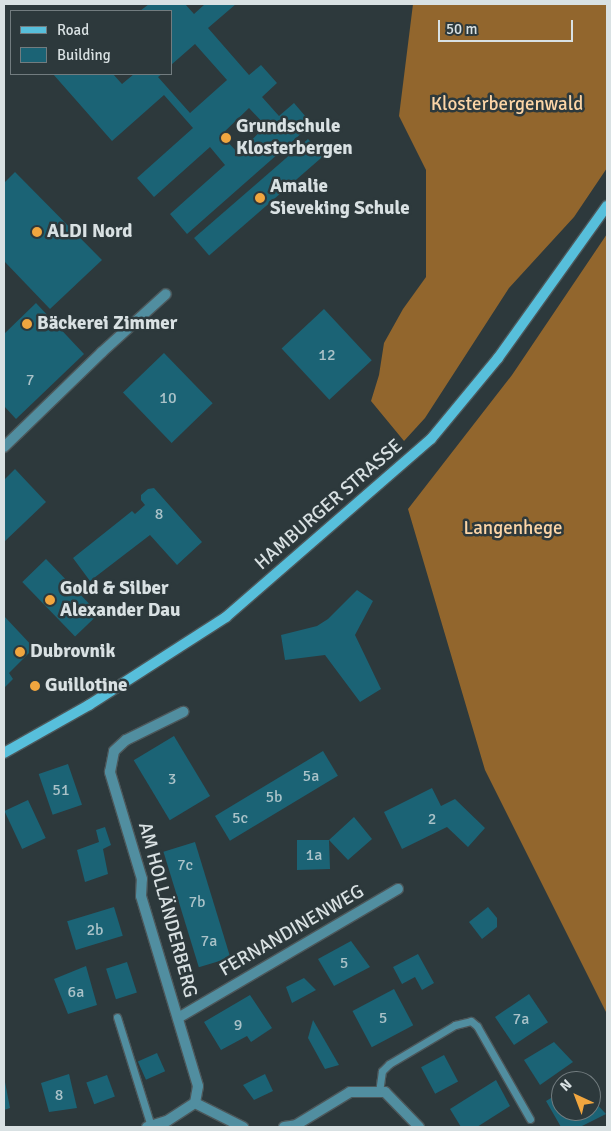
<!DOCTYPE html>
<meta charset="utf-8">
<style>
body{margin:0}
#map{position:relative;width:611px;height:1131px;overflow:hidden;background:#2d393c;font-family:Signika,sans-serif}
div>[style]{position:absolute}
.forest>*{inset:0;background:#92662d}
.building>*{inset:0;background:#1b6375;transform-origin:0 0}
.roads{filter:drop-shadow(1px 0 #4c575a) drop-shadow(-1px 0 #4c575a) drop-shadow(0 1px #4c575a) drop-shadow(0 -1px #4c575a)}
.lane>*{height:7px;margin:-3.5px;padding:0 3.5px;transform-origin:3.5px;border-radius:3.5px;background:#518ea0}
.street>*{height:10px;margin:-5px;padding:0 5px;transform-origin:5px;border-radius:5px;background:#518ea0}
.secondary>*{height:10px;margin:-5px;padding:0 5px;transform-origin:5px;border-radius:5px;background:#57bfdb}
.dots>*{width:14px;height:14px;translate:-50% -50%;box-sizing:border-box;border:2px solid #2d393c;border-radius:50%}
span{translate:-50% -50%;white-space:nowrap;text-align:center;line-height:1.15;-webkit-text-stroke:5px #2d393c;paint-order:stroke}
.number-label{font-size:16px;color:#aac2c8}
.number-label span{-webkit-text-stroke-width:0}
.park-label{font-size:19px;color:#fcd5a7}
.poi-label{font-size:19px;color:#d9e1e3;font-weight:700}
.left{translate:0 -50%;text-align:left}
.street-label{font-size:19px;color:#d9e1e3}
.frame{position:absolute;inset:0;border:5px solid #d9e1e3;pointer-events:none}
.legend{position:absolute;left:10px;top:10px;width:162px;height:65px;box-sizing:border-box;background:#2d393c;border:1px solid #727c7f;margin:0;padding:6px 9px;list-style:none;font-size:15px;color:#d9e1e3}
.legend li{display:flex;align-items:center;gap:10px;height:25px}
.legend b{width:25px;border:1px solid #727c7f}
.north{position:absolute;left:551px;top:1071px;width:50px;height:50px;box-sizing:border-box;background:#2d393c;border:1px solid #727c7f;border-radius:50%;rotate:317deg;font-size:14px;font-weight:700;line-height:20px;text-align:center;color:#d9e1e3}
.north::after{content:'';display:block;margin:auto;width:18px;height:22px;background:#f1a63f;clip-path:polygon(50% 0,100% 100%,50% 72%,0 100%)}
.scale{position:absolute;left:438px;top:20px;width:135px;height:22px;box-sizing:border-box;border:2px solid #d9e1e3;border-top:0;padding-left:6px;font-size:15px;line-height:18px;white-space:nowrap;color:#d9e1e3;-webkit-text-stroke:4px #2d393c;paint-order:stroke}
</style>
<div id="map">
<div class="forest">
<div style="clip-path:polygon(413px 4px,607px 4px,607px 168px,574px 217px,509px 288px,425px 418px,404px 441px,371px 401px,379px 375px,384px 343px,403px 309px,426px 277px,426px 170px,399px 116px)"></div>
<div style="clip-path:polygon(607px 234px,607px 1014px,485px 770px,408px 509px,512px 375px)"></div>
</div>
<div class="building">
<div style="clip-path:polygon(evenodd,149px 4px,185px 4px,194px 14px,205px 4px,236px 4px,208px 28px,249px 75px,261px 65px,277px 83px,262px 97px,279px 116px,294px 103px,312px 124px,187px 234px,170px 214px,225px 165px,210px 147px,154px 197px,137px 178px,193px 128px,164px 95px,112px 141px,53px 74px,113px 74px,122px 84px,134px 74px,162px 74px,158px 77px,190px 113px,227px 80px,195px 44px,171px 65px,171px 11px,140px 11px,149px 4px,249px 108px,266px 126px,238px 153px,221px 135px,249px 108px)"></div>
<div style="left:308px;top:139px;width:23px;height:151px;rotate:49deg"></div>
<div style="clip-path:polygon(15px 172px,102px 260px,50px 309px,4px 261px,4px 183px)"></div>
<div style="clip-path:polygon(36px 303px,84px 354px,16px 419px,4px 406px,4px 334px)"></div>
<div style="left:324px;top:309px;width:70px;height:58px;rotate:47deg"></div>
<div style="left:164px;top:353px;width:70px;height:57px;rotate:46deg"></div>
<div style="clip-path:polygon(15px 469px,46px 502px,4px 542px,4px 480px)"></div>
<div style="clip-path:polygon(154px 488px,202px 542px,177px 565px,150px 535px,90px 581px,73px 558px,132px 511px,135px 514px,145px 505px,141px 500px,141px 495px,148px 489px)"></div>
<div style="left:46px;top:559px;width:76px;height:33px;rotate:46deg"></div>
<div style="clip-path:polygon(357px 590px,373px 601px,355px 635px,381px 689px,360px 702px,325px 655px,285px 660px,281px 635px,317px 626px,328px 619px)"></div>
<div style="clip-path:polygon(4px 616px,34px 648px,9px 673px,13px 679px,4px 688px)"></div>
<div style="left:174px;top:736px;width:70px;height:47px;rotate:59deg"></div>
<div style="left:323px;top:751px;width:29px;height:126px;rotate:59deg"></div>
<div style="left:68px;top:764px;width:43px;height:31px;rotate:71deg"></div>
<div style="clip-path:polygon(432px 788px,441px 806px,455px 799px,485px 828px,468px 847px,447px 827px,402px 849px,384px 812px)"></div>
<div style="left:28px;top:800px;width:42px;height:26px;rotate:65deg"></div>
<div style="clip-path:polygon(354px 817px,372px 839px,348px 860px,329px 840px,330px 869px,297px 870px,297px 840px,329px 840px)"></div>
<div style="clip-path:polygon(105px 827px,111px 845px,103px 849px,108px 874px,85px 882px,77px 850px,99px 842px,96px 830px)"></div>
<div style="left:195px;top:842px;width:121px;height:33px;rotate:73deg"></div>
<div style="left:114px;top:907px;width:30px;height:49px;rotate:73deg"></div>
<div style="clip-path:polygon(488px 907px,497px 918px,497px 927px,482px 939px,469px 922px)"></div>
<div style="clip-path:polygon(351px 941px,370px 967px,334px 986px,318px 959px)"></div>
<div style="clip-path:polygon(418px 954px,434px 983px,422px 990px,415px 977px,402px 984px,393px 967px)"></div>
<div style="left:127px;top:962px;width:32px;height:22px;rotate:72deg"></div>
<div style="clip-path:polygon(86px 966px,97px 1005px,68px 1014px,54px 979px)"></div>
<div style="clip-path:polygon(304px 978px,316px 990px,292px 1003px,286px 987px)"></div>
<div style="left:394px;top:989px;width:41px;height:47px;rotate:62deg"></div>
<div style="left:529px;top:994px;width:34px;height:41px;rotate:56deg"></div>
<div style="clip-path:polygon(250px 995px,272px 1028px,251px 1042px,247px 1036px,221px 1050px,204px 1022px)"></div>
<div style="clip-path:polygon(313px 1020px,339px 1065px,325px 1069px,308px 1038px)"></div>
<div style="clip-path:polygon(554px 1042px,573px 1062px,540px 1085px,524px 1060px)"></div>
<div style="left:157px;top:1053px;width:20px;height:21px;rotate:66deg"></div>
<div style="left:444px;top:1055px;width:30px;height:26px;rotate:62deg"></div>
<div style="clip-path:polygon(69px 1074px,77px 1108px,49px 1112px,41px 1083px)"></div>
<div style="clip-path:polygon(265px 1074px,273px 1091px,254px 1100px,243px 1085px)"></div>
<div style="left:107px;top:1075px;width:23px;height:22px;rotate:70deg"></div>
<div style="clip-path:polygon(496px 1080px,510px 1106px,477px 1127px,461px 1127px,450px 1109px)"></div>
<div style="clip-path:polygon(5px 1082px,10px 1108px,4px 1110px,4px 1083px)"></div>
<div style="clip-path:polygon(561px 1092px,561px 1111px,591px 1111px,591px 1098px,606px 1114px,580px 1127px,561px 1127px,546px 1101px)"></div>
</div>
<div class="roads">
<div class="lane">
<div style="left:117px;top:1017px;width:114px;rotate:72.7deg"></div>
<div style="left:379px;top:1092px;width:21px;rotate:-82deg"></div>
<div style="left:382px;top:1071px;width:10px;rotate:-45deg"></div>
<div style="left:389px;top:1064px;width:77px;rotate:-30.6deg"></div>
<div style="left:455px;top:1025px;width:16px;rotate:-14deg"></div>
<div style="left:471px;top:1021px;width:8px;rotate:40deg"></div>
<div style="left:477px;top:1026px;width:107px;rotate:60.3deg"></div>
</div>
<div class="street">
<div style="left:4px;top:447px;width:136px;rotate:-44.1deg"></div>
<div style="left:102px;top:352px;width:86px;rotate:-42.2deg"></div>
<div style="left:178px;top:1018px;width:255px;rotate:-30.4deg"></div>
<div style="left:195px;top:1103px;width:54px;rotate:26.6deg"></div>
<div style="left:147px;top:1127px;width:21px;rotate:-17deg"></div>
<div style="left:167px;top:1121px;width:33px;rotate:-33deg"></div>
<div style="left:195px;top:1103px;width:17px;rotate:-80deg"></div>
<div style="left:198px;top:1086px;width:198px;rotate:-106.7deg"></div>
<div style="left:141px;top:896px;width:17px;rotate:-87deg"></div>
<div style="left:142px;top:879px;width:112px;rotate:-106.7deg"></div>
<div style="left:110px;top:772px;width:21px;rotate:-79deg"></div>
<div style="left:114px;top:751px;width:16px;rotate:-43deg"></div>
<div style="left:126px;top:740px;width:64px;rotate:-26.2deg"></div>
<div style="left:284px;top:1127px;width:12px;rotate:-9deg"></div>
<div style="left:296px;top:1125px;width:63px;rotate:-31.4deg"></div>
<div style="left:350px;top:1092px;width:35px"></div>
<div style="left:385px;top:1092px;width:49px;rotate:45.8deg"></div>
</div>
<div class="secondary">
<div style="left:4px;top:753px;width:98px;rotate:-29.5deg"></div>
<div style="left:89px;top:705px;width:163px;rotate:-32.7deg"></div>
<div style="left:226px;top:617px;width:271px;rotate:-41deg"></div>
<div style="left:431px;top:439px;width:105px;rotate:-50.4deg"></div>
<div style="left:498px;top:358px;width:187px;rotate:-54.4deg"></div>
</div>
</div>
<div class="dots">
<div style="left:226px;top:138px;background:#f1a63f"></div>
<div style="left:260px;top:198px;background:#f1a63f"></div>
<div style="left:37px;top:232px;background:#f1a63f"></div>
<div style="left:27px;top:324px;background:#f1a63f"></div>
<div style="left:50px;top:600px;background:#f1a63f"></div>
<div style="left:20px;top:652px;background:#f1a63f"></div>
<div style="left:35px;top:686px;background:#f1a63f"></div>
</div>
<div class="number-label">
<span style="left:327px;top:355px">12</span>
<span style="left:30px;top:380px">7</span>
<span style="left:168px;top:398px">10</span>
<span style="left:159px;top:514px">8</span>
<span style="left:311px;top:776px">5a</span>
<span style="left:172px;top:779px">3</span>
<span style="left:61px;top:790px">51</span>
<span style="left:274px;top:797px">5b</span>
<span style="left:240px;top:818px">5c</span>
<span style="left:432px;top:819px">2</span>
<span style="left:314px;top:855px">1a</span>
<span style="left:185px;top:865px">7c</span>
<span style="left:197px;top:902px">7b</span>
<span style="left:95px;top:930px">2b</span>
<span style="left:209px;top:941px">7a</span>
<span style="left:344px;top:963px">5</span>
<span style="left:76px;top:992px">6a</span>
<span style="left:383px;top:1018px">5</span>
<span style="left:521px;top:1019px">7a</span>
<span style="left:238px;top:1025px">9</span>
<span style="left:59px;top:1095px">8</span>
</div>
<div class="park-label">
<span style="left:507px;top:105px">Klosterbergenwald</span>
<span style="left:513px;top:529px">Langenhege</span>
</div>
<div class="poi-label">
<span class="left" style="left:236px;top:138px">Grundschule<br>Klosterbergen</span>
<span class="left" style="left:270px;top:198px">Amalie<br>Sieveking Schule</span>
<span class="left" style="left:47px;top:232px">ALDI Nord</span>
<span class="left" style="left:37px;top:324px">Bäckerei Zimmer</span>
<span class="left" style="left:60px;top:600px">Gold &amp; Silber<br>Alexander Dau</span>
<span class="left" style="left:30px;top:652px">Dubrovnik</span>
<span class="left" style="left:45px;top:686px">Guillotine</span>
</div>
<div class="street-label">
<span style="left:329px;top:505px;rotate:-41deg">HAMBURGER STRASSE</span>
<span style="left:167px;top:910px;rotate:75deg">AM HOLLÄNDERBERG</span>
<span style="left:292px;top:931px;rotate:-30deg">FERNANDINENWEG</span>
</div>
<div class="frame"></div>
<ul class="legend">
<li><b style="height:6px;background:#57bfdb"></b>Road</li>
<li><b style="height:14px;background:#1b6375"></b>Building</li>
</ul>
<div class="north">N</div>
<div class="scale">50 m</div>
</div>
